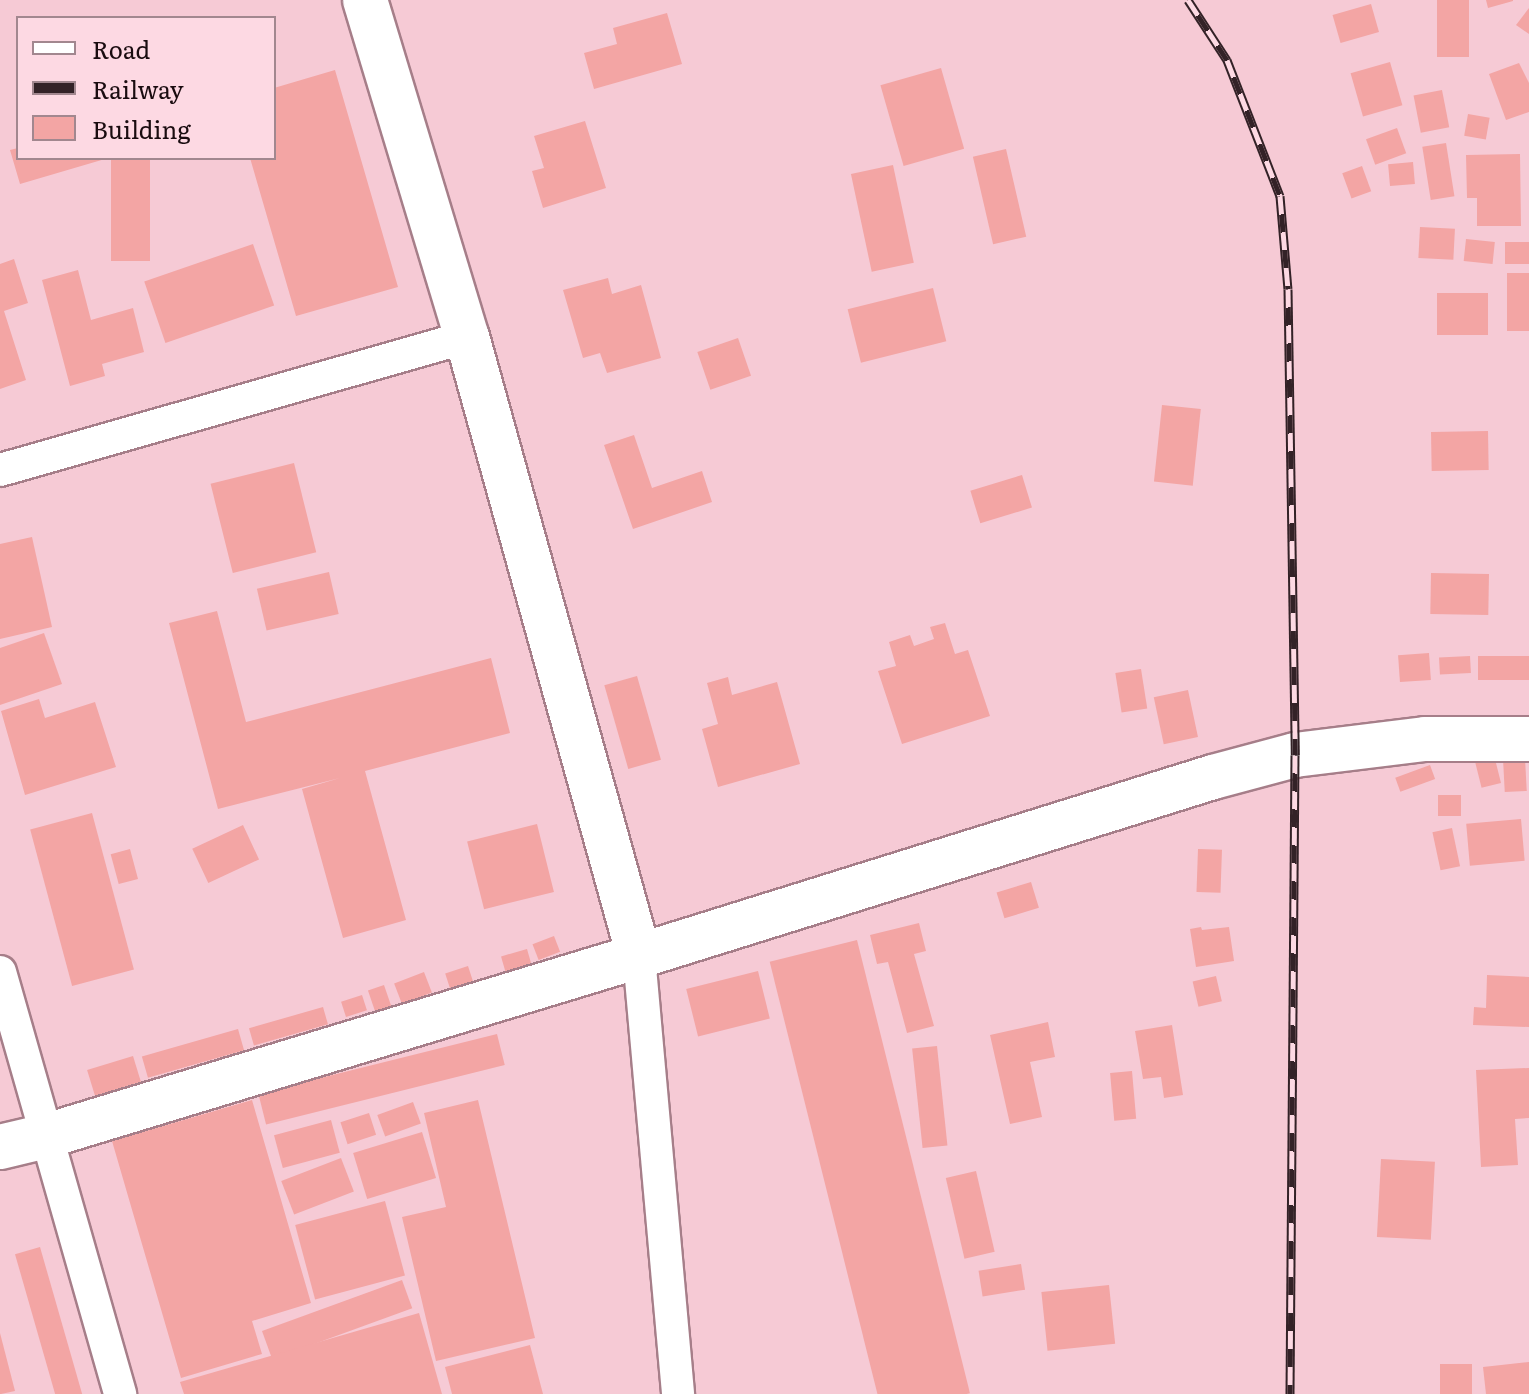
<!DOCTYPE html>
<style>
body{margin:0}
#map{position:relative;width:1529px;height:1394px;overflow:hidden;background:#f6cad5;font-family:Literata,serif}
div>[style]{position:absolute}
.building>*{inset:0;background:#f3a5a4;transform-origin:0 0}
.roads{filter:drop-shadow(2px 0 #a67e89) drop-shadow(-2px 0 #a67e89) drop-shadow(0 2px #a67e89) drop-shadow(0 -2px #a67e89)}
.street>*{height:32px;margin:-16px;padding:0 16px;transform-origin:16px;border-radius:16px;background:#fff}
.secondary>*{height:44px;margin:-22px;padding:0 22px;transform-origin:22px;border-radius:22px;background:#fff}
.rail>*{height:9px;margin-top:-4.5px;transform-origin:0;background:repeating-linear-gradient(90deg,#fdd9e3 0 18px,#332227 0 36px);box-sizing:border-box;border-block:2px solid #332227}
span{translate:-50% -50%;white-space:nowrap;text-align:center;line-height:1.15;-webkit-text-stroke:6px #fdd9e3;paint-order:stroke}
.legend{position:absolute;left:16px;top:16px;width:260px;height:144px;box-sizing:border-box;background:#fdd9e3;border:2px solid #a2878f;margin:0;padding:10px 14px;list-style:none;font-size:24px;color:#1a0c10}
.legend li{display:flex;align-items:center;gap:16px;height:40px}
.legend b{width:40px;border:2px solid #a2878f}
</style>
<div id="map">
<div class="building">
<div style="left:1437px;top:0;width:32px;height:57px"></div>
<div style="clip-path:polygon(1486px 0,1513px 0,1513px 1px,1488px 8px)"></div>
<div style="left:1371px;top:4px;width:29px;height:40px;rotate:74deg"></div>
<div style="clip-path:polygon(1529px 8px,1529px 34px,1516px 25px)"></div>
<div style="clip-path:polygon(667px 13px,682px 64px,594px 89px,584px 53px,617px 44px,613px 28px)"></div>
<div style="left:1390px;top:62px;width:45px;height:41px;rotate:74deg"></div>
<div style="clip-path:polygon(1519px 63px,1529px 83px,1529px 112px,1506px 120px,1489px 74px)"></div>
<div style="left:941px;top:68px;width:84px;height:63px;rotate:74deg"></div>
<div style="clip-path:polygon(335px 70px,398px 287px,296px 316px,250px 158px,274px 158px,274px 88px)"></div>
<div style="left:1442px;top:90px;width:38px;height:29px;rotate:79deg"></div>
<div style="left:1468px;top:114px;width:22px;height:22px;rotate:10deg"></div>
<div style="clip-path:polygon(585px 121px,606px 188px,543px 208px,532px 171px,544px 168px,534px 136px)"></div>
<div style="left:1397px;top:128px;width:27px;height:33px;rotate:70deg"></div>
<div style="left:1446px;top:143px;width:54px;height:24px;rotate:81deg"></div>
<div style="clip-path:polygon(18px 148px,18px 158px,105px 159px,20px 184px,10px 150px)"></div>
<div style="left:1006px;top:149px;width:90px;height:34px;rotate:77deg"></div>
<div style="clip-path:polygon(1520px 154px,1521px 226px,1477px 226px,1477px 198px,1467px 198px,1466px 155px)"></div>
<div style="left:111px;top:158px;width:39px;height:103px"></div>
<div style="left:1413px;top:162px;width:22px;height:25px;rotate:85deg"></div>
<div style="left:893px;top:165px;width:100px;height:43px;rotate:78deg"></div>
<div style="left:1362px;top:166px;width:27px;height:21px;rotate:70deg"></div>
<div style="left:1420px;top:227px;width:35px;height:31px;rotate:3deg"></div>
<div style="left:1466px;top:239px;width:29px;height:22px;rotate:6deg"></div>
<div style="left:1529px;top:242px;width:22px;height:24px;rotate:90deg"></div>
<div style="left:253px;top:244px;width:65px;height:115px;rotate:71deg"></div>
<div style="clip-path:polygon(14px 259px,28px 303px,4px 311px,26px 380px,0 389px,0 264px)"></div>
<div style="clip-path:polygon(78px 270px,91px 320px,133px 308px,144px 352px,102px 364px,105px 376px,70px 386px,42px 280px)"></div>
<div style="left:1507px;top:273px;width:22px;height:58px"></div>
<div style="clip-path:polygon(608px 278px,612px 294px,641px 285px,661px 358px,607px 373px,600px 353px,583px 358px,563px 290px)"></div>
<div style="left:933px;top:288px;width:55px;height:88px;rotate:76deg"></div>
<div style="left:1437px;top:293px;width:51px;height:42px"></div>
<div style="left:738px;top:338px;width:40px;height:43px;rotate:71deg"></div>
<div style="left:1162px;top:405px;width:39px;height:77px;rotate:6deg"></div>
<div style="left:1488px;top:431px;width:39px;height:57px;rotate:89deg"></div>
<div style="clip-path:polygon(634px 435px,652px 488px,702px 471px,712px 502px,633px 529px,604px 445px)"></div>
<div style="left:294px;top:463px;width:92px;height:86px;rotate:76deg"></div>
<div style="left:1022px;top:475px;width:34px;height:54px;rotate:73deg"></div>
<div style="clip-path:polygon(32px 537px,52px 627px,0 639px,0 544px)"></div>
<div style="left:329px;top:572px;width:43px;height:74px;rotate:77deg"></div>
<div style="left:1431px;top:573px;width:58px;height:41px;rotate:1deg"></div>
<div style="clip-path:polygon(217px 611px,246px 722px,491px 658px,510px 733px,365px 771px,406px 920px,343px 938px,302px 789px,340px 778px,218px 809px,169px 623px)"></div>
<div style="clip-path:polygon(945px 623px,955px 654px,968px 650px,990px 716px,902px 744px,878px 671px,896px 666px,889px 642px,910px 635px,914px 646px,934px 639px,930px 627px)"></div>
<div style="clip-path:polygon(44px 633px,62px 684px,0 705px,0 648px)"></div>
<div style="left:1429px;top:653px;width:27px;height:31px;rotate:86deg"></div>
<div style="left:1470px;top:656px;width:17px;height:31px;rotate:87deg"></div>
<div style="left:1529px;top:656px;width:24px;height:51px;rotate:90deg"></div>
<div style="left:1141px;top:669px;width:40px;height:26px;rotate:81deg"></div>
<div style="left:637px;top:676px;width:87px;height:34px;rotate:74deg"></div>
<div style="clip-path:polygon(728px 677px,732px 695px,777px 682px,800px 764px,718px 787px,702px 729px,718px 724px,707px 683px)"></div>
<div style="left:1188px;top:690px;width:48px;height:35px;rotate:78deg"></div>
<div style="clip-path:polygon(39px 699px,45px 718px,95px 702px,116px 767px,25px 795px,1px 711px)"></div>
<div style="left:1493px;top:751px;width:33px;height:20px;rotate:76deg"></div>
<div style="left:1525px;top:758px;width:33px;height:22px;rotate:87deg"></div>
<div style="left:1430px;top:765px;width:15px;height:37px;rotate:70deg"></div>
<div style="left:1438px;top:795px;width:23px;height:21px"></div>
<div style="left:92px;top:813px;width:162px;height:64px;rotate:75deg"></div>
<div style="left:1521px;top:819px;width:42px;height:55px;rotate:85deg"></div>
<div style="left:537px;top:824px;width:70px;height:72px;rotate:76deg"></div>
<div style="left:243px;top:825px;width:38px;height:56px;rotate:65deg"></div>
<div style="left:1452px;top:828px;width:39px;height:20px;rotate:78deg"></div>
<div style="left:130px;top:849px;width:31px;height:20px;rotate:75deg"></div>
<div style="left:1198px;top:849px;width:24px;height:43px;rotate:2deg"></div>
<div style="left:1031px;top:882px;width:27px;height:36px;rotate:73deg"></div>
<div style="clip-path:polygon(919px 923px,926px 951px,914px 954px,934px 1026px,907px 1033px,888px 962px,877px 964px,870px 935px)"></div>
<div style="clip-path:polygon(1201px 927px,1202px 930px,1229px 927px,1234px 961px,1196px 967px,1190px 929px)"></div>
<div style="left:554px;top:936px;width:17px;height:23px;rotate:69deg"></div>
<div style="left:857px;top:940px;width:467px;height:90px;rotate:76deg"></div>
<div style="left:527px;top:949px;width:22px;height:27px;rotate:74deg"></div>
<div style="left:468px;top:966px;width:23px;height:24px;rotate:72deg"></div>
<div style="left:758px;top:971px;width:49px;height:74px;rotate:76deg"></div>
<div style="left:424px;top:972px;width:22px;height:32px;rotate:69deg"></div>
<div style="clip-path:polygon(1487px 975px,1529px 977px,1529px 1027px,1473px 1025px,1474px 1007px,1486px 1008px)"></div>
<div style="left:1216px;top:976px;width:26px;height:24px;rotate:77deg"></div>
<div style="left:384px;top:985px;width:24px;height:17px;rotate:71deg"></div>
<div style="left:362px;top:995px;width:16px;height:22px;rotate:72deg"></div>
<div style="left:323px;top:1007px;width:18px;height:77px;rotate:74deg"></div>
<div style="clip-path:polygon(1048px 1022px,1055px 1057px,1030px 1062px,1042px 1117px,1010px 1124px,990px 1035px)"></div>
<div style="clip-path:polygon(1172px 1025px,1183px 1095px,1164px 1098px,1161px 1077px,1143px 1079px,1135px 1031px)"></div>
<div style="left:238px;top:1029px;width:22px;height:100px;rotate:74deg"></div>
<div style="left:497px;top:1034px;width:32px;height:246px;rotate:76deg"></div>
<div style="left:937px;top:1046px;width:100px;height:25px;rotate:84deg"></div>
<div style="left:133px;top:1056px;width:27px;height:48px;rotate:73deg"></div>
<div style="clip-path:polygon(1529px 1068px,1529px 1118px,1515px 1119px,1518px 1165px,1481px 1167px,1476px 1070px)"></div>
<div style="left:1132px;top:1071px;width:48px;height:22px;rotate:85deg"></div>
<div style="clip-path:polygon(252px 1100px,311px 1303px,252px 1321px,262px 1354px,181px 1378px,112px 1141px)"></div>
<div style="clip-path:polygon(478px 1100px,535px 1338px,436px 1361px,402px 1217px,446px 1207px,424px 1113px)"></div>
<div style="left:413px;top:1102px;width:23px;height:38px;rotate:70deg"></div>
<div style="left:369px;top:1113px;width:23px;height:30px;rotate:72deg"></div>
<div style="left:331px;top:1120px;width:34px;height:59px;rotate:75deg"></div>
<div style="left:422px;top:1132px;width:48px;height:72px;rotate:73deg"></div>
<div style="left:341px;top:1158px;width:36px;height:64px;rotate:69deg"></div>
<div style="left:1381px;top:1159px;width:54px;height:78px;rotate:3deg"></div>
<div style="left:976px;top:1171px;width:83px;height:31px;rotate:77deg"></div>
<div style="left:385px;top:1201px;width:77px;height:93px;rotate:75deg"></div>
<div style="left:40px;top:1247px;width:153px;height:26px;rotate:74deg"></div>
<div style="left:1021px;top:1264px;width:26px;height:43px;rotate:81deg"></div>
<div style="left:402px;top:1280px;width:30px;height:149px;rotate:70deg"></div>
<div style="left:1109px;top:1285px;width:59px;height:68px;rotate:84deg"></div>
<div style="clip-path:polygon(419px 1313px,442px 1394px,184px 1394px,180px 1382px)"></div>
<div style="clip-path:polygon(0 1333px,15px 1391px,1px 1394px,0 1394px)"></div>
<div style="clip-path:polygon(530px 1345px,543px 1394px,452px 1394px,445px 1367px)"></div>
<div style="clip-path:polygon(1529px 1362px,1529px 1394px,1486px 1394px,1483px 1367px)"></div>
<div style="left:1440px;top:1364px;width:32px;height:30px"></div>
</div>
<div class="roads">
<div class="street">
<div style="left:0;top:470px;width:486px;rotate:-15.9deg"></div>
<div style="left:639px;top:956px;width:440px;rotate:84.9deg"></div>
<div style="left:0;top:972px;width:439px;rotate:74.1deg"></div>
</div>
<div class="secondary">
<div style="left:365px;top:0;width:352px;rotate:73.2deg"></div>
<div style="left:467px;top:337px;width:642px;rotate:74.47deg"></div>
<div style="left:0;top:1147px;width:47px;rotate:-13.4deg"></div>
<div style="left:46px;top:1136px;width:620px;rotate:-16.89deg"></div>
<div style="left:639px;top:956px;width:601px;rotate:-17.32deg"></div>
<div style="left:1213px;top:777px;width:85px;rotate:-15deg"></div>
<div style="left:1295px;top:755px;width:131px;rotate:-7deg"></div>
<div style="left:1425px;top:739px;width:104px"></div>
</div>
</div>
<div class="rail">
<div style="left:1188px;top:0;width:72px;rotate:57deg"></div>
<div style="left:1227px;top:60px;width:146px;rotate:68.7deg"></div>
<div style="left:1280px;top:196px;width:93px;rotate:85.1deg"></div>
<div style="left:1288px;top:289px;width:466px;rotate:89.1deg"></div>
<div style="left:1295px;top:755px;width:639px;rotate:90.45deg"></div>
</div>
<ul class="legend">
<li><b style="height:10px;background:#fff"></b>Road</li>
<li><b style="height:10px;background:#332227"></b>Railway</li>
<li><b style="height:22px;background:#f3a5a4"></b>Building</li>
</ul>
</div>
